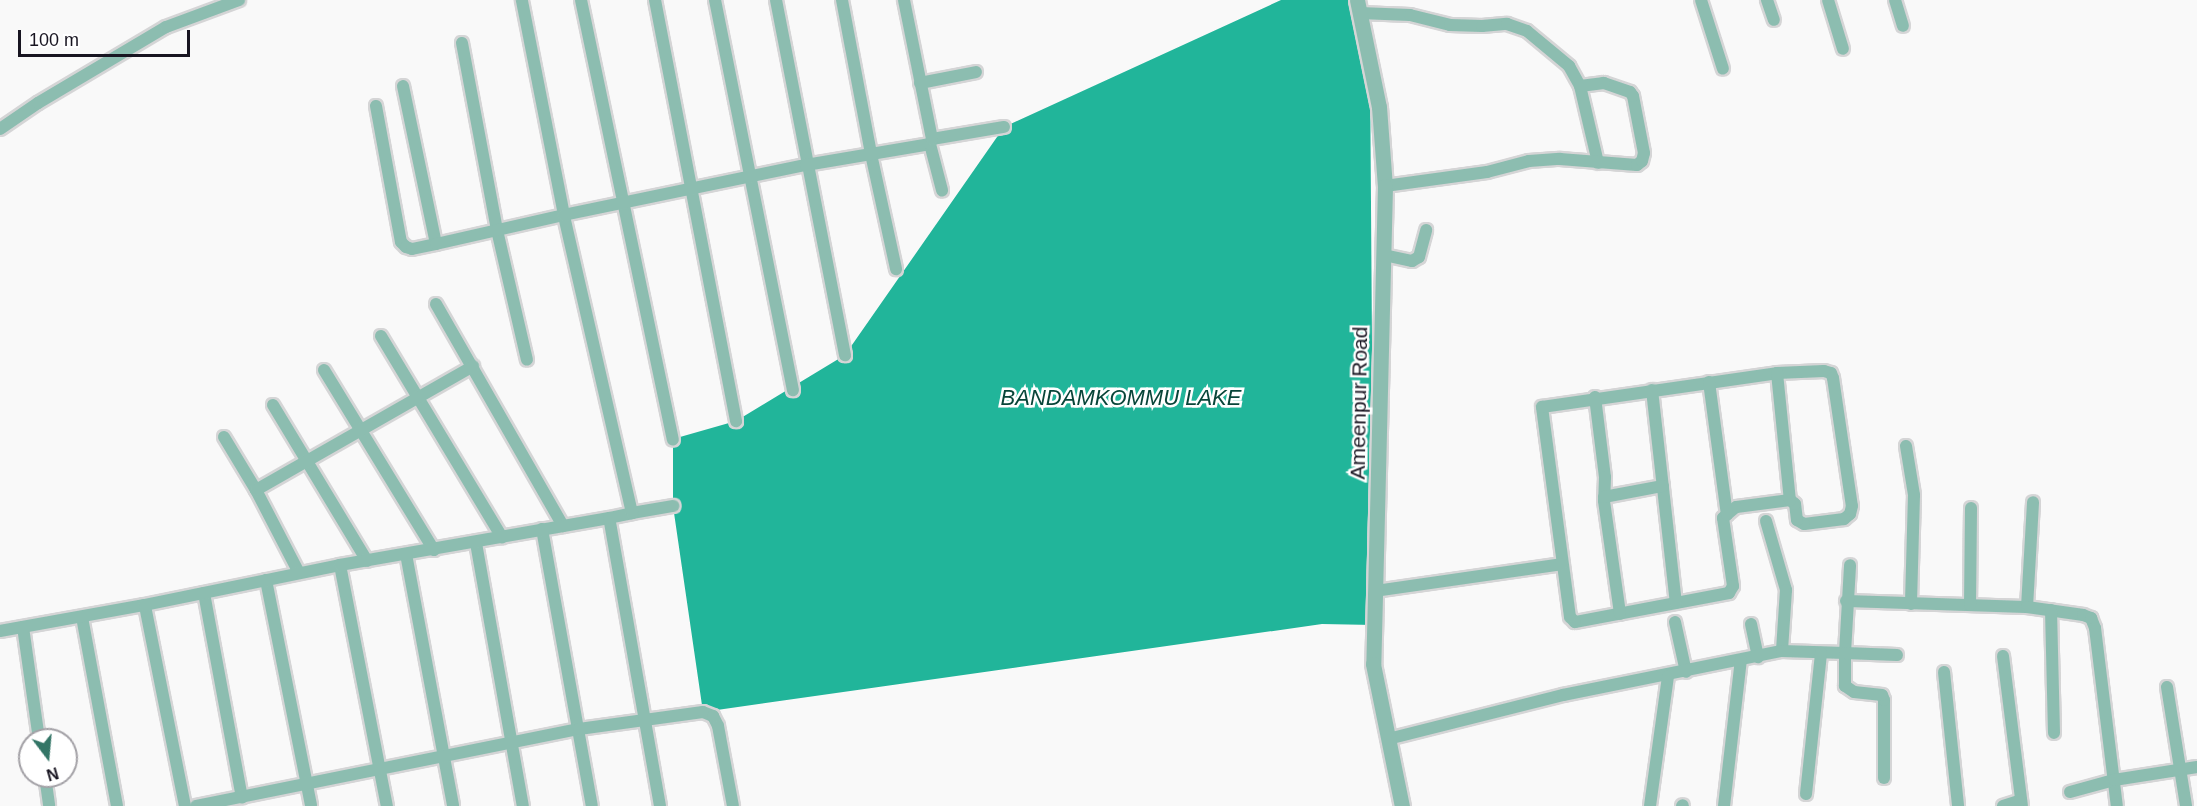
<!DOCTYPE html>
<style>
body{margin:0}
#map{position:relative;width:2197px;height:806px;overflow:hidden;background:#f9f9f9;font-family:Arial,sans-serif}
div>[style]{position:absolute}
.water>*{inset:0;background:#21b59a}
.roads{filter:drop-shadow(2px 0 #d5d5d6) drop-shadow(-2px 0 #d5d5d6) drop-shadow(0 2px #d5d5d6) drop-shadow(0 -2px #d5d5d6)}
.minor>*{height:12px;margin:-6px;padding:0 6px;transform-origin:6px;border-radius:6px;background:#8cbdb0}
.tertiary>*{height:15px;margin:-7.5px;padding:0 7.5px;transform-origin:7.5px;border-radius:7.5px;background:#8cbdb0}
span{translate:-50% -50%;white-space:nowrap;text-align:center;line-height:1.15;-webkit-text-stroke:5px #fff;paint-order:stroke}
.street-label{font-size:21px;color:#181521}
.water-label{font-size:22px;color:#084539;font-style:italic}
.north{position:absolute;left:18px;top:728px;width:60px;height:60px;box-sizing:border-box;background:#fff;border:2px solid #a3a1a6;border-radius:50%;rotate:164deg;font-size:16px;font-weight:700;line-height:24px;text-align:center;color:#181521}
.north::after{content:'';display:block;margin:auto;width:21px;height:27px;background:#337566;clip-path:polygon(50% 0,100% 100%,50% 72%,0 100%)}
.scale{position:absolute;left:18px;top:30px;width:172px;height:27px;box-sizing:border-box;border:3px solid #181521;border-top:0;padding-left:8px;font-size:18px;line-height:21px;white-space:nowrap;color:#181521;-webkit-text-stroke:4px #fff;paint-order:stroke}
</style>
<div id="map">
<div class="water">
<div style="clip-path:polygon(1281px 0,1356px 0,1370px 63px,1374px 625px,1322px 624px,703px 712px,673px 506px,673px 439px,736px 421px,845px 355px,1004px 127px)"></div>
</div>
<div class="roads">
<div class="minor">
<div style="left:581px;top:0;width:449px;rotate:78.2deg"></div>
<div style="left:655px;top:0;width:429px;rotate:79.1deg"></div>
<div style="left:715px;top:0;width:398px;rotate:78.7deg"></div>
<div style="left:776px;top:0;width:362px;rotate:79deg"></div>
<div style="left:842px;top:0;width:157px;rotate:79.3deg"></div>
<div style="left:871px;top:154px;width:118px;rotate:77.7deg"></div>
<div style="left:1701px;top:0;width:72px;rotate:72.3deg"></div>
<div style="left:1767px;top:0;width:21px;rotate:71deg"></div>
<div style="left:1828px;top:0;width:51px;rotate:73deg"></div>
<div style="left:1895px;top:0;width:27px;rotate:73deg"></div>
<div style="left:1360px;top:13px;width:50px;rotate:2.3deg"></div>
<div style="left:1410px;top:15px;width:41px;rotate:14deg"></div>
<div style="left:1450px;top:25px;width:32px;rotate:2deg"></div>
<div style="left:1482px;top:26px;width:25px;rotate:-5deg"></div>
<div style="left:1507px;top:24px;width:21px;rotate:19deg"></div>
<div style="left:1527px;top:31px;width:55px;rotate:39.8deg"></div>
<div style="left:1569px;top:66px;width:23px;rotate:61deg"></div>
<div style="left:1580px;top:86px;width:79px;rotate:76.8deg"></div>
<div style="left:462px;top:43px;width:190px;rotate:79.4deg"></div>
<div style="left:497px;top:230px;width:133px;rotate:77deg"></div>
<div style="left:920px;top:83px;width:57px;rotate:-11.1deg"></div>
<div style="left:403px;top:86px;width:161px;rotate:78.2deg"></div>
<div style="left:376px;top:106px;width:138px;rotate:79.6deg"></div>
<div style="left:401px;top:242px;width:7px;rotate:45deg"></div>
<div style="left:406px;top:247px;width:6px;rotate:18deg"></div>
<div style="left:412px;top:249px;width:25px;rotate:-12deg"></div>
<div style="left:436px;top:244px;width:131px;rotate:-12.8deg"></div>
<div style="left:564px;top:215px;width:219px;rotate:-101.1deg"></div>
<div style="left:0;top:129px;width:46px;rotate:-34.4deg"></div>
<div style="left:38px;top:103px;width:149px;rotate:-30.7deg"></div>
<div style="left:166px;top:27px;width:78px;rotate:-20.3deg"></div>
<div style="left:932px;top:139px;width:73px;rotate:-9.5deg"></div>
<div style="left:930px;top:144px;width:48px;rotate:75.4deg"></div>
<div style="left:1385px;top:186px;width:103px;rotate:-7.8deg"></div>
<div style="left:1487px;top:172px;width:43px;rotate:-14.7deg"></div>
<div style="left:1529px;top:161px;width:31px;rotate:-4deg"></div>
<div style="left:1560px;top:159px;width:77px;rotate:4.5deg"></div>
<div style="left:1637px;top:165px;width:6px;rotate:-39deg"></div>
<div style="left:1642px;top:161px;width:8px;rotate:-76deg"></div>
<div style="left:1644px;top:153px;width:58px;rotate:-100.9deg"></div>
<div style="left:1633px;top:96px;width:5px;rotate:-127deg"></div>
<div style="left:1630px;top:92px;width:28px;rotate:-161deg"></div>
<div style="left:1604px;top:83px;width:24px;rotate:173deg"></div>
<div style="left:1384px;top:255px;width:29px;rotate:12deg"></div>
<div style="left:1412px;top:261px;width:8px;rotate:-30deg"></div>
<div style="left:1419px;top:257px;width:28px;rotate:-75deg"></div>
<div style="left:436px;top:304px;width:256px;rotate:60.2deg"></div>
<div style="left:381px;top:336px;width:235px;rotate:59deg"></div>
<div style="left:324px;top:370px;width:211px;rotate:58.6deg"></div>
<div style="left:1824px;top:371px;width:7px;rotate:16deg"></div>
<div style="left:1831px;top:373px;width:5px;rotate:68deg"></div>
<div style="left:1833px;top:378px;width:129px;rotate:81.6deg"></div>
<div style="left:1852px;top:506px;width:8px;rotate:104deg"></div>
<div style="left:1850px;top:514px;width:8px;rotate:140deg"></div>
<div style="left:1844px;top:519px;width:40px;rotate:172.9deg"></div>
<div style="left:1804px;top:524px;width:8px;rotate:-150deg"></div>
<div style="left:1797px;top:520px;width:16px;rotate:-97deg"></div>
<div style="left:1795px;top:504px;width:6px;rotate:-141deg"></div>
<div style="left:1790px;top:500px;width:54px;rotate:172.6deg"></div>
<div style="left:1736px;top:507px;width:17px;rotate:140deg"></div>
<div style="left:1723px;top:518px;width:69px;rotate:81.6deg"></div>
<div style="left:1733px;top:586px;width:8px;rotate:120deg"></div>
<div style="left:1729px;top:593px;width:157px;rotate:169.3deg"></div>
<div style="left:1575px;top:622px;width:7px;rotate:-135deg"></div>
<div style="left:1570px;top:617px;width:212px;rotate:-97.6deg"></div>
<div style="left:1542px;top:407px;width:237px;rotate:-8.2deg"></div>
<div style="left:1777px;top:373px;width:47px;rotate:-2.4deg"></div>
<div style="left:1777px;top:373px;width:128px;rotate:84.2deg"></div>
<div style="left:1709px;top:382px;width:134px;rotate:82.3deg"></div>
<div style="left:1652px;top:390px;width:214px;rotate:83.6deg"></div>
<div style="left:1595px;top:397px;width:81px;rotate:82.9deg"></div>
<div style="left:1605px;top:477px;width:24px;rotate:92deg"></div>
<div style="left:1604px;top:501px;width:114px;rotate:81.9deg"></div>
<div style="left:273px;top:405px;width:182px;rotate:58.9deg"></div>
<div style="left:224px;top:437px;width:62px;rotate:58.9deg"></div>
<div style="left:256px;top:490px;width:93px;rotate:62.6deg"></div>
<div style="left:1906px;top:446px;width:50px;rotate:80.7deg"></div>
<div style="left:1914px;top:495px;width:109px;rotate:91.6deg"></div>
<div style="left:256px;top:490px;width:250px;rotate:-29.7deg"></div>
<div style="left:1604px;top:497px;width:60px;rotate:-10.6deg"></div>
<div style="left:632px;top:513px;width:42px;rotate:-9.7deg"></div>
<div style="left:1766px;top:521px;width:72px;rotate:73.8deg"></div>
<div style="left:1786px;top:590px;width:61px;rotate:93.8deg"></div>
<div style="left:542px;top:529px;width:281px;rotate:79.8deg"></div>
<div style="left:476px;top:543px;width:267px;rotate:79.9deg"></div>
<div style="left:406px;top:554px;width:256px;rotate:79.4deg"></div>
<div style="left:340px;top:565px;width:246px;rotate:79deg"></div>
<div style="left:266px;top:580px;width:230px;rotate:78.7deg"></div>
<div style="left:1375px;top:591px;width:189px;rotate:-8.2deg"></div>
<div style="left:204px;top:593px;width:208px;rotate:79.5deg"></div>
<div style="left:1846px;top:601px;width:181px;rotate:1.9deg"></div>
<div style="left:2027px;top:607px;width:105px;rotate:-86.7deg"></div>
<div style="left:1970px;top:605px;width:97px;rotate:-89.4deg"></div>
<div style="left:2027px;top:607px;width:57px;rotate:8.1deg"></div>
<div style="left:2083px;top:615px;width:9px;rotate:21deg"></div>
<div style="left:2091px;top:618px;width:11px;rotate:68deg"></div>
<div style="left:2095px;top:628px;width:179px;rotate:83deg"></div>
<div style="left:2051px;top:610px;width:123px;rotate:88.6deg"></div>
<div style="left:82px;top:617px;width:192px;rotate:79.5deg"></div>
<div style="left:1675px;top:622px;width:51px;rotate:77.6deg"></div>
<div style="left:1751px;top:624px;width:34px;rotate:78deg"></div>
<div style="left:23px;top:627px;width:114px;rotate:81.9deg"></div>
<div style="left:0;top:631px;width:147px;rotate:-10.2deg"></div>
<div style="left:2003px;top:656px;width:151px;rotate:82.8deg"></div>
<div style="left:1944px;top:672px;width:135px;rotate:84deg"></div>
<div style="left:2167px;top:687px;width:121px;rotate:80.9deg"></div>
<div style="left:1388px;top:739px;width:180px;rotate:-14.1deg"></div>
<div style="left:1563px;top:695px;width:223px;rotate:-11.4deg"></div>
<div style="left:1782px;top:651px;width:63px;rotate:1.8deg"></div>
<div style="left:1845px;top:653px;width:88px;rotate:-86.7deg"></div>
<div style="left:45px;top:776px;width:30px;rotate:82deg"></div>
<div style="left:1884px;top:778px;width:78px;rotate:-90deg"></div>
<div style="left:1884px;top:700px;width:5px;rotate:-112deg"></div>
<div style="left:1882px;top:695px;width:28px;rotate:-174deg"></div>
<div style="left:1854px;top:692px;width:11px;rotate:-146deg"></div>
<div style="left:1845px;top:686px;width:33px;rotate:-90deg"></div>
<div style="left:1845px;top:653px;width:52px;rotate:2.2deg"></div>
<div style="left:2070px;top:792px;width:46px;rotate:-15.3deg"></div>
<div style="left:2114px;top:780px;width:84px;rotate:-8.9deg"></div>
<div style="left:1806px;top:794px;width:142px;rotate:-83.9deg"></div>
<div style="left:185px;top:806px;width:205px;rotate:-101.3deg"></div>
<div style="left:145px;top:605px;width:199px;rotate:-11.6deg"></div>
<div style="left:340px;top:565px;width:273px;rotate:-9.9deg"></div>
<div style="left:196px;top:806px;width:391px;rotate:-11.4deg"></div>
<div style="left:579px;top:729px;width:125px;rotate:-7.8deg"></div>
<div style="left:703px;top:712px;width:11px;rotate:22deg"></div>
<div style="left:713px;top:716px;width:11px;rotate:63deg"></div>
<div style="left:718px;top:726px;width:81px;rotate:79.4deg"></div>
<div style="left:660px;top:806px;width:292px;rotate:-100deg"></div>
<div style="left:609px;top:518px;width:24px;rotate:-12deg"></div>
<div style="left:632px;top:513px;width:306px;rotate:-102.9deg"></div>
<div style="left:564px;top:215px;width:247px;rotate:-11.7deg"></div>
<div style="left:806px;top:165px;width:126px;rotate:-9.6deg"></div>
<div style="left:930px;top:144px;width:5px;rotate:-68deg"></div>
<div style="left:932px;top:139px;width:142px;rotate:-101.4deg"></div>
<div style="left:1650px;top:806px;width:131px;rotate:-82.1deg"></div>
<div style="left:1682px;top:806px;width:1px;rotate:-45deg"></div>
<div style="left:1724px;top:806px;width:147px;rotate:-83.4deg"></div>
<div style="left:2003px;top:806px;width:19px;rotate:-18deg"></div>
</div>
<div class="tertiary">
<div style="left:1357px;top:0;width:109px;rotate:78.4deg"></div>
<div style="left:1379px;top:107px;width:79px;rotate:85.7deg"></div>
<div style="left:1385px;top:186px;width:478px;rotate:91.4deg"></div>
<div style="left:1373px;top:664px;width:145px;rotate:78.5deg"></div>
</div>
</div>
<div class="street-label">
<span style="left:1359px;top:403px;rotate:-89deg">Ameenpur Road</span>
</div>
<div class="water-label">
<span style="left:1121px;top:398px">BANDAMKOMMU LAKE</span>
</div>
<div class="north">N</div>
<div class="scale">100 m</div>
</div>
